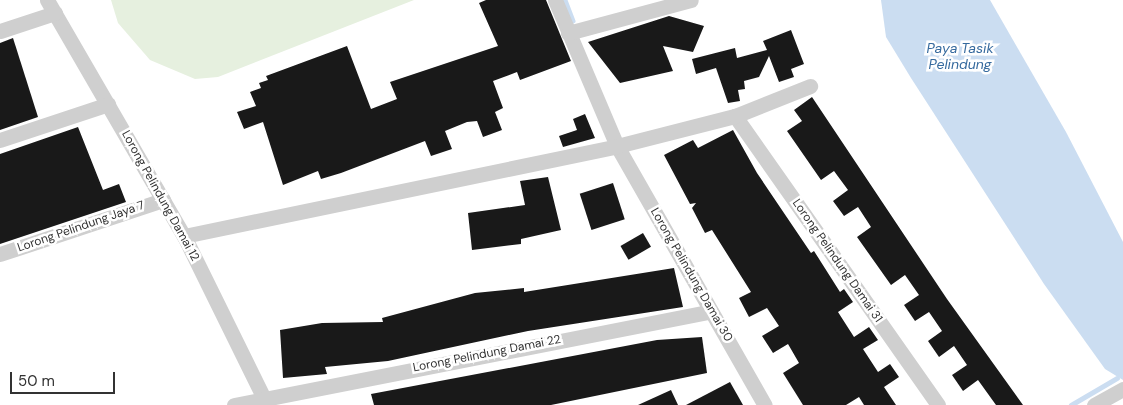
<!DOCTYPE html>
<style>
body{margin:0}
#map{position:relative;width:1123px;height:405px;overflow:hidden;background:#fff;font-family:"DM Sans",sans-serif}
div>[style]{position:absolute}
.green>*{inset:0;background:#e6f0df}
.water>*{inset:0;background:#cbddf1}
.stream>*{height:4.5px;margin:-2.25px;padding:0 2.25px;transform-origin:2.25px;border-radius:2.25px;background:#cbddf1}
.building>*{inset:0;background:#191919;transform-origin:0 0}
.minor>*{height:15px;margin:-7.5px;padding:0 7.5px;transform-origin:7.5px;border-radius:7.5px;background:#cfcfcf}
span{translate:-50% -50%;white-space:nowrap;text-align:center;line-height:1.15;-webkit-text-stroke:5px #fff;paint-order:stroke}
.street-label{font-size:12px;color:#323232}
.water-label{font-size:14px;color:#366a9e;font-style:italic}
.scale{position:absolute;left:10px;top:372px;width:105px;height:22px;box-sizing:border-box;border:2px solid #323232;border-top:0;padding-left:6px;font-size:15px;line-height:18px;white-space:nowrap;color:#323232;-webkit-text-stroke:4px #fff;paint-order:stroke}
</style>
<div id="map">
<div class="green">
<div style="clip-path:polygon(111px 0,414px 0,218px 77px,195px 79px,150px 60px,118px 23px)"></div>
</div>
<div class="water">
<div style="clip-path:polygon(881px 0,990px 0,1066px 132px,1123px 242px,1123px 380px,1105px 369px,1044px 284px,911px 78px,886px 37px)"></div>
</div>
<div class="stream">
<div style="left:565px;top:0;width:22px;rotate:69deg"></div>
<div style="left:1071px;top:405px;width:53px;rotate:-30.4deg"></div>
</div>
<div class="building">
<div style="clip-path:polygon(486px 0,546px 0,571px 61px,520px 80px,517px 72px,493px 81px,503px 108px,495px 112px,502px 130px,483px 137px,477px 121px,467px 122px,445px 131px,452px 149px,431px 156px,425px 141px,341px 173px,321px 179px,318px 171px,283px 185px,263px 122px,244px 129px,237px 112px,256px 106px,250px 92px,261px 88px,259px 83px,268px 80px,266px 76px,347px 46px,371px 109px,397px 99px,390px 82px,498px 46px,479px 3px)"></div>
<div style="clip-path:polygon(669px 16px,704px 26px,693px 52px,663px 46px,673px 71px,620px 83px,588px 42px)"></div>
<div style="clip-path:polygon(791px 30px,804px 64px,791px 69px,794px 77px,779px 82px,769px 56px,759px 77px,744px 81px,745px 89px,738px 90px,740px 101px,728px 103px,716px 68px,696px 74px,692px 59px,735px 48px,737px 58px,767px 50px,763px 41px)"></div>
<div style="clip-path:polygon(13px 38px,38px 117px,0 130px,0 43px)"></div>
<div style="clip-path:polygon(812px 97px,947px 299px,1023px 405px,996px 405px,978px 380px,963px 391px,952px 375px,967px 365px,954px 346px,939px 357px,928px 341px,942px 331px,929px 312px,915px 321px,904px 305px,919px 295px,905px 275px,891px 285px,857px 237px,871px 227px,858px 207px,844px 216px,833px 201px,848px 190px,834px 171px,821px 180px,787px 131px,802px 121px,794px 110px)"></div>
<div style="clip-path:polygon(585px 114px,595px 138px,563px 147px,559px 136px,577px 130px,573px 119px)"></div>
<div style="clip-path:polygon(78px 127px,103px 190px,119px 184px,126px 202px,0 244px,0 154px)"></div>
<div style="clip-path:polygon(733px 130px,757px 173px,811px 253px,814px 251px,840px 292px,844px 289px,853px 302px,838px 312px,854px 337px,869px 327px,878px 340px,863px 349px,878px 372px,890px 364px,899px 377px,884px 387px,896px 405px,864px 405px,859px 397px,846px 405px,803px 405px,783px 373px,799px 363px,788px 344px,773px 353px,762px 336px,779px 326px,767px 308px,749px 317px,739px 298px,751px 292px,712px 230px,705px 233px,692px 208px,696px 203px,690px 204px,664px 155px,693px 140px,698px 148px)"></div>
<div style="clip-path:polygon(548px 177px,561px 230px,521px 239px,521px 244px,472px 250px,468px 213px,525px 205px,520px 181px)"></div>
<div style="left:613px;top:183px;width:38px;height:35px;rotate:72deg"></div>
<div style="left:643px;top:233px;width:16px;height:26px;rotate:60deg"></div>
<div style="clip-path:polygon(674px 268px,683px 307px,528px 331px,388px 361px,325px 367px,327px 374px,283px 378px,280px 330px,322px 323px,383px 322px,382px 318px,475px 293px,524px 288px,524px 292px)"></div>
<div style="clip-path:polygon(702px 337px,707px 373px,551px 405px,374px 405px,371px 394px,657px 340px)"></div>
<div style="clip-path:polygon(730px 382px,743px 405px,686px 405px)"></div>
<div style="clip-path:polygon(671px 390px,678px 405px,638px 405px)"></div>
</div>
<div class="minor">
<div style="left:47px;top:0;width:273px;rotate:59.9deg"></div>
<div style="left:184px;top:236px;width:188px;rotate:63.8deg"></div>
<div style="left:555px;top:0;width:159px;rotate:67deg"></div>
<div style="left:617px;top:146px;width:298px;rotate:60.3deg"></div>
<div style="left:0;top:31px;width:58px;rotate:-18.1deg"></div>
<div style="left:568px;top:33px;width:127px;rotate:-15deg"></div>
<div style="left:735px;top:116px;width:353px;rotate:54.9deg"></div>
<div style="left:0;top:140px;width:114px;rotate:-18.4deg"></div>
<div style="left:184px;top:236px;width:442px;rotate:-11.7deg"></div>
<div style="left:617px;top:146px;width:122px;rotate:-14.3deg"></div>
<div style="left:735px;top:116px;width:81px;rotate:-21.8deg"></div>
<div style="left:0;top:254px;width:172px;rotate:-18.3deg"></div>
<div style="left:234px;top:405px;width:486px;rotate:-11.1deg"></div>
<div style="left:1094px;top:405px;width:33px;rotate:-29deg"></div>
</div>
<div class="street-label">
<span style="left:160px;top:196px;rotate:61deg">Lorong Pelindung Damai 12</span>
<span style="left:81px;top:227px;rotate:-19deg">Lorong Pelindung Jaya 7</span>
<span style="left:837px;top:261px;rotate:55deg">Lorong Pelindung Damai 31</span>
<span style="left:691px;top:275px;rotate:60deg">Lorong Pelindung Damai 30</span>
<span style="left:487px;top:354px;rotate:-11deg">Lorong Pelindung Damai 22</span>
</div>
<div class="water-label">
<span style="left:960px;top:56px">Paya Tasik<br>Pelindung</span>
</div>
<div class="scale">50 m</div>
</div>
